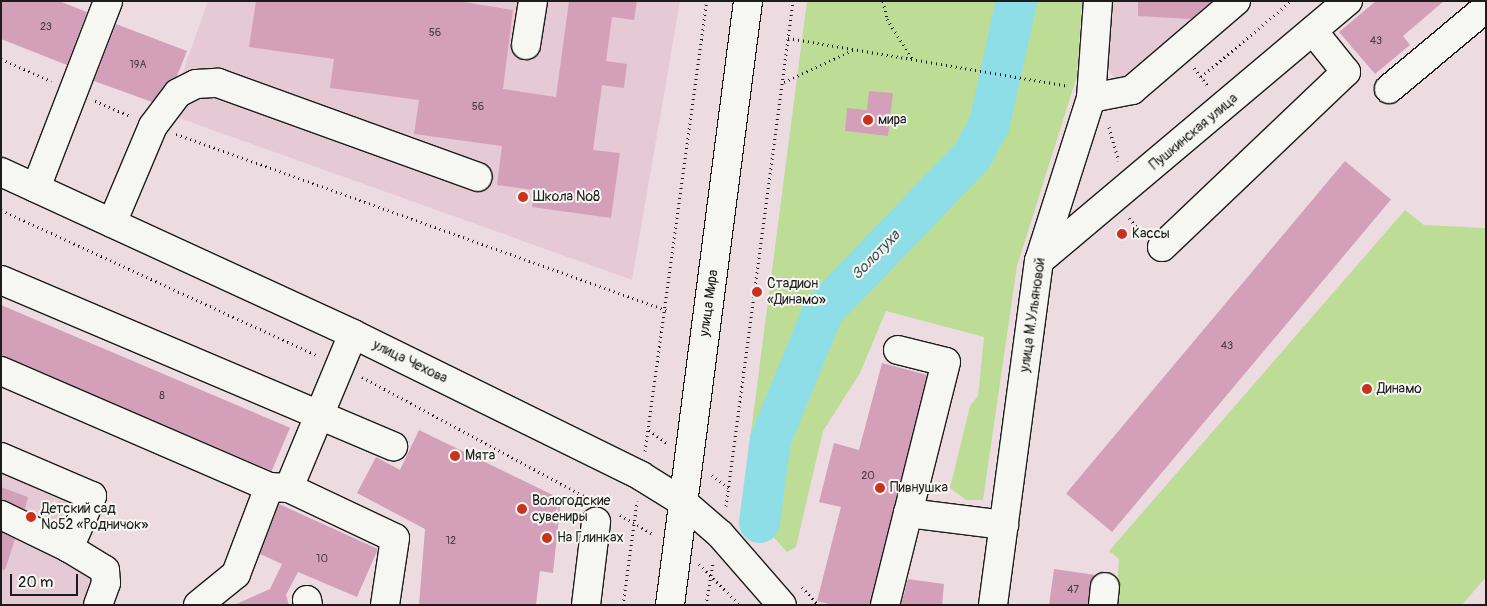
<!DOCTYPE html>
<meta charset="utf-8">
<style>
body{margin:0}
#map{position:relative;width:1487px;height:606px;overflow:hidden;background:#ecdce1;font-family:Pangolin,sans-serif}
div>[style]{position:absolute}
.built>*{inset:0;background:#e5cad5}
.green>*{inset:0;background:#bddd96}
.river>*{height:41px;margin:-20.5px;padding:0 20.5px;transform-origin:20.5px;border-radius:20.5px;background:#8ddee7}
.building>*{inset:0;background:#d4a0b9;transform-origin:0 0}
.path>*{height:3px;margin-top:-1.5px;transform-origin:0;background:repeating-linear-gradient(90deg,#1c1c1c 0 1px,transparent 0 5px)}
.roads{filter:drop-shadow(1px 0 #1c1c1c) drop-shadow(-1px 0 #1c1c1c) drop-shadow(0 1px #1c1c1c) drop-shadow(0 -1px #1c1c1c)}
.minor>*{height:28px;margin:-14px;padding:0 14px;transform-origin:14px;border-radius:14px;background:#f6f6f2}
.major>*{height:28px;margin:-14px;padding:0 14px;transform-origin:14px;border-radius:14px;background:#f6f6f2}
.dots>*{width:14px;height:14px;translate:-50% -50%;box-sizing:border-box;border:2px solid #f6f6f2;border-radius:50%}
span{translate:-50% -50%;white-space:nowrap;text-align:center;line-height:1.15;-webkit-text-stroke:4px #f6f6f2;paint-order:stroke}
.number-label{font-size:11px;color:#4a3d43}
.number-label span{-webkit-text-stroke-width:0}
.poi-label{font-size:14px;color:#1c1c1c}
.left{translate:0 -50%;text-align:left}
.street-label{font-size:14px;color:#1c1c1c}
.water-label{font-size:15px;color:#3e5659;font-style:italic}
.frame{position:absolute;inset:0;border:2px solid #1c1c1c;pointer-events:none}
.scale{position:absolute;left:10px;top:574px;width:68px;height:22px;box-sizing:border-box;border:2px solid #1c1c1c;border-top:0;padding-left:6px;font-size:15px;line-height:18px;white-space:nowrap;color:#1c1c1c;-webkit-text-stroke:4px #f6f6f2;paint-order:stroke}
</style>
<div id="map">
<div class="built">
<div style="clip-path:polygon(208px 1px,680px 1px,632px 280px,168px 114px)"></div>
<div style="clip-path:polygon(1112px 1px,1230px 1px,1118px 83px,1108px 70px)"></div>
<div style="clip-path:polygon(1px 464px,71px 494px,47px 550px,100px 576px,88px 605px,1px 605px)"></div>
</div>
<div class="green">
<div style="clip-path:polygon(807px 1px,1082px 1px,1077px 76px,1017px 266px,983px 500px,966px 500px,950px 488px,970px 406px,978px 396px,984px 337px,886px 311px,860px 373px,823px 431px,796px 547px,787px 552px,748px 509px,748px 455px)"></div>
<div style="clip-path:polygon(1405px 210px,1424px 225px,1486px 228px,1486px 577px,1462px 605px,1116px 605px,1119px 559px,1109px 551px)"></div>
</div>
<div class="river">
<div style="left:759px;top:522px;width:84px;rotate:-82.5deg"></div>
<div style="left:770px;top:439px;width:139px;rotate:-67.7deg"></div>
<div style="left:823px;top:310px;width:215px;rotate:-46.1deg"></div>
<div style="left:972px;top:155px;width:36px;rotate:-62deg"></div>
<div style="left:989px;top:123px;width:125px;rotate:-77.5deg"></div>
</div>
<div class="building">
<div style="clip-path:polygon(1px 1px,59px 1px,87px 12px,67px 65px,1px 39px)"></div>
<div style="clip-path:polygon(256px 1px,458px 1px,513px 10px,503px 89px,556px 97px,569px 1px,637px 1px,634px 20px,612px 17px,606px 61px,627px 64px,624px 88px,602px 85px,593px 150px,620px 153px,611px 218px,532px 207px,534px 190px,497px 185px,502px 146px,414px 134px,419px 100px,330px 88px,334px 59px,249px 47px)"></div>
<div style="clip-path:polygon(1138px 1px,1212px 1px,1191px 19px,1138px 16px)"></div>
<div style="clip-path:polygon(1376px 1px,1444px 1px,1403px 36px,1410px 45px,1375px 74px,1339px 32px)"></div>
<div style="clip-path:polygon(116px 24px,187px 51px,177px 76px,152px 102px,94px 81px)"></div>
<div style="clip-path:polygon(869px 91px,893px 93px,888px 136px,845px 131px,847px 108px,867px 110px)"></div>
<div style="left:1345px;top:161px;width:60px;height:434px;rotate:40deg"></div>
<div style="left:1px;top:305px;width:314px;height:47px;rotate:23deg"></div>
<div style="clip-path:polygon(882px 363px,927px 375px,870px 605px,833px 605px,817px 601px,841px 507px,819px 502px,834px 443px,859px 450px)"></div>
<div style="clip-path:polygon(419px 430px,561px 499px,553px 573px,540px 571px,536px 605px,419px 605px,425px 529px,357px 493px,376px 457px,400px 470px)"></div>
<div style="clip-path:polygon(1px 487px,28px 497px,25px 509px,1px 500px)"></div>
<div style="clip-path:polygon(279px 504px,378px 549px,357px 597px,298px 572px,286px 595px,289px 605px,234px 605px,270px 589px,282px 564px,260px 554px)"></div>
<div style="clip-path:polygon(1px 532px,15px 539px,5px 570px,1px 569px)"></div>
<div style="clip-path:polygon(1054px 569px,1096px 575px,1088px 605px,1049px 605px)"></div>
<div style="clip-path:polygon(908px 579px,944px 584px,942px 605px,901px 605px)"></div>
</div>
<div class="path">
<div style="left:883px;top:1px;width:18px;rotate:77deg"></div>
<div style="left:887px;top:19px;width:49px;rotate:57.6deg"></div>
<div style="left:788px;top:38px;width:284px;rotate:9.7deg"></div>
<div style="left:1px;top:59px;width:55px;rotate:23.7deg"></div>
<div style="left:1194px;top:68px;width:24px;rotate:52deg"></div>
<div style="left:1201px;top:77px;width:118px;rotate:-40.2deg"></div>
<div style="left:784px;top:82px;width:76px;rotate:-24.9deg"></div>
<div style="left:95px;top:101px;width:39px;rotate:23deg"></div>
<div style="left:1109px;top:127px;width:35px;rotate:74deg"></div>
<div style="left:176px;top:134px;width:521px;rotate:19.76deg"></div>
<div style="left:1px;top:210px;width:350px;rotate:24.7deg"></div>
<div style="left:1129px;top:218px;width:21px;rotate:49deg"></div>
<div style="left:362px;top:377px;width:256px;rotate:28.2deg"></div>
<div style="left:649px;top:430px;width:22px;rotate:36deg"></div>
<div style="left:645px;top:451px;width:454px;rotate:-82.2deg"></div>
<div style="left:712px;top:475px;width:21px;rotate:37deg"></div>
<div style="left:726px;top:506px;width:509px;rotate:-82.44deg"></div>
<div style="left:620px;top:515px;width:39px;rotate:30deg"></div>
<div style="left:699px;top:564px;width:58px;rotate:45deg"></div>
<div style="left:802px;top:587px;width:24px;rotate:48deg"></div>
<div style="left:623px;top:605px;width:105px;rotate:-82.3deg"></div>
<div style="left:706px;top:605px;width:43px;rotate:-80.5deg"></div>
</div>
<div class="roads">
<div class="minor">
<div style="left:526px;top:45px;width:45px;rotate:-81deg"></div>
<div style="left:1389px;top:89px;width:126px;rotate:-39.9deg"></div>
<div style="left:1091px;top:98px;width:42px;rotate:-11deg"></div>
<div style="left:1132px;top:90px;width:137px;rotate:-40.6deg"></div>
<div style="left:1px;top:172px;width:387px;rotate:24.7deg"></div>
<div style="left:353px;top:334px;width:321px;rotate:26.2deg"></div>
<div style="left:641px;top:476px;width:49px;rotate:31.8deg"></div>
<div style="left:683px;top:502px;width:49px;rotate:40.9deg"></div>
<div style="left:720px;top:534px;width:94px;rotate:48.9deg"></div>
<div style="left:36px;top:188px;width:200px;rotate:-68.9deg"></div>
<div style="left:112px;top:223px;width:105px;rotate:-67.1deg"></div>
<div style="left:153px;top:126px;width:41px;rotate:-52.9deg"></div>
<div style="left:178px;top:93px;width:20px;rotate:-27deg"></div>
<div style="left:196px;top:84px;width:22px;rotate:-3deg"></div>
<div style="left:218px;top:83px;width:276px;rotate:19.9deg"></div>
<div style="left:1162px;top:247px;width:254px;rotate:-43.6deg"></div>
<div style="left:1346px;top:72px;width:53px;rotate:-128.8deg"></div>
<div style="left:1039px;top:261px;width:404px;rotate:-40.1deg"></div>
<div style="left:1px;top:280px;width:426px;rotate:23deg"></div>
<div style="left:353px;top:334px;width:167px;rotate:112.6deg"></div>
<div style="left:289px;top:488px;width:117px;rotate:25.3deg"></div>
<div style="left:395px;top:538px;width:68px;rotate:98.5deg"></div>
<div style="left:898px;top:350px;width:49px;rotate:14deg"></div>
<div style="left:946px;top:362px;width:156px;rotate:104.1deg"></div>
<div style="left:908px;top:513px;width:97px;rotate:7.1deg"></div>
<div style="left:1px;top:371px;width:292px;rotate:23.4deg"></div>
<div style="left:269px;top:487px;width:20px;rotate:3deg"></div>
<div style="left:1px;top:457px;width:99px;rotate:23.2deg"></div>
<div style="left:92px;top:496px;width:57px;rotate:113.9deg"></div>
<div style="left:69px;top:548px;width:42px;rotate:31.4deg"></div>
<div style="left:105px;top:570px;width:13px;rotate:86deg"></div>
<div style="left:106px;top:583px;width:23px;rotate:110deg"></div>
<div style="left:1px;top:515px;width:76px;rotate:25.9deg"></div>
<div style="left:307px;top:600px;width:5px;rotate:79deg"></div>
<div style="left:198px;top:605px;width:49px;rotate:-39.2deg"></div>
<div style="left:236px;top:574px;width:93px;rotate:-69.2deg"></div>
<div style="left:586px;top:605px;width:84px;rotate:-83.1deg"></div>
<div style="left:885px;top:605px;width:95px;rotate:-76deg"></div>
<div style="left:993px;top:605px;width:347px;rotate:-82.4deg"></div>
<div style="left:1039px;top:261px;width:171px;rotate:-72.3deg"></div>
<div style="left:1091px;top:98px;width:97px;rotate:-85.9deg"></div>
<div style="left:1103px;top:605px;width:18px;rotate:-84deg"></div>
</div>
<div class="major">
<div style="left:670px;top:605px;width:609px;rotate:-82.64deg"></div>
</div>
</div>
<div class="dots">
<div style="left:868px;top:120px;background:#c8321e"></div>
<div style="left:523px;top:197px;background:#c8321e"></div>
<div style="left:1122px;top:234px;background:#c8321e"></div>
<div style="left:757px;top:292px;background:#c8321e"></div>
<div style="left:1367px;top:389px;background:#c8321e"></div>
<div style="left:455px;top:456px;background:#c8321e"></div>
<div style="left:880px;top:488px;background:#c8321e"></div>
<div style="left:522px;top:509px;background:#c8321e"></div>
<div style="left:31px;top:517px;background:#c8321e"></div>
<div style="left:547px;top:538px;background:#c8321e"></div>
</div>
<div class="number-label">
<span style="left:46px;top:27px">23</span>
<span style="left:435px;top:33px">56</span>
<span style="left:1376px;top:41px">43</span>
<span style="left:138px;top:65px">19А</span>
<span style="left:478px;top:107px">56</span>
<span style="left:1227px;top:346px">43</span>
<span style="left:162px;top:396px">8</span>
<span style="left:868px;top:476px">20</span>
<span style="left:451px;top:541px">12</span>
<span style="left:322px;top:559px">10</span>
<span style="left:1073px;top:590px">47</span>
</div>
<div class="poi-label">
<span class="left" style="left:878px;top:120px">мира</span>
<span class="left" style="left:533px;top:197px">Школа №8</span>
<span class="left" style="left:1132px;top:234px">Кассы</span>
<span class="left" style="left:767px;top:292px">Стадион<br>«Динамо»</span>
<span class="left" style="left:1377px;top:389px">Динамо</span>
<span class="left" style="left:465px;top:456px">Мята</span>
<span class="left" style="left:890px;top:488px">Пивнушка</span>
<span class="left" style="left:532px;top:509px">Вологодские<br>сувениры</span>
<span class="left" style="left:41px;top:517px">Детский сад<br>№52 «Родничок»</span>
<span class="left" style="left:557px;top:538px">На Глинках</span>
</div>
<div class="street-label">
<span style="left:1194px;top:132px;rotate:-40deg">Пушкинская улица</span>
<span style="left:709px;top:303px;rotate:-82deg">улица Мира</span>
<span style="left:1033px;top:315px;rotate:-82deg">улица М.Ульяновой</span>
<span style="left:410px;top:362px;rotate:26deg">улица Чехова</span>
</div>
<div class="water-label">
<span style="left:876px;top:255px;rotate:-46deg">Золотуха</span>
</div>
<div class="frame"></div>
<div class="scale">20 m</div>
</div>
